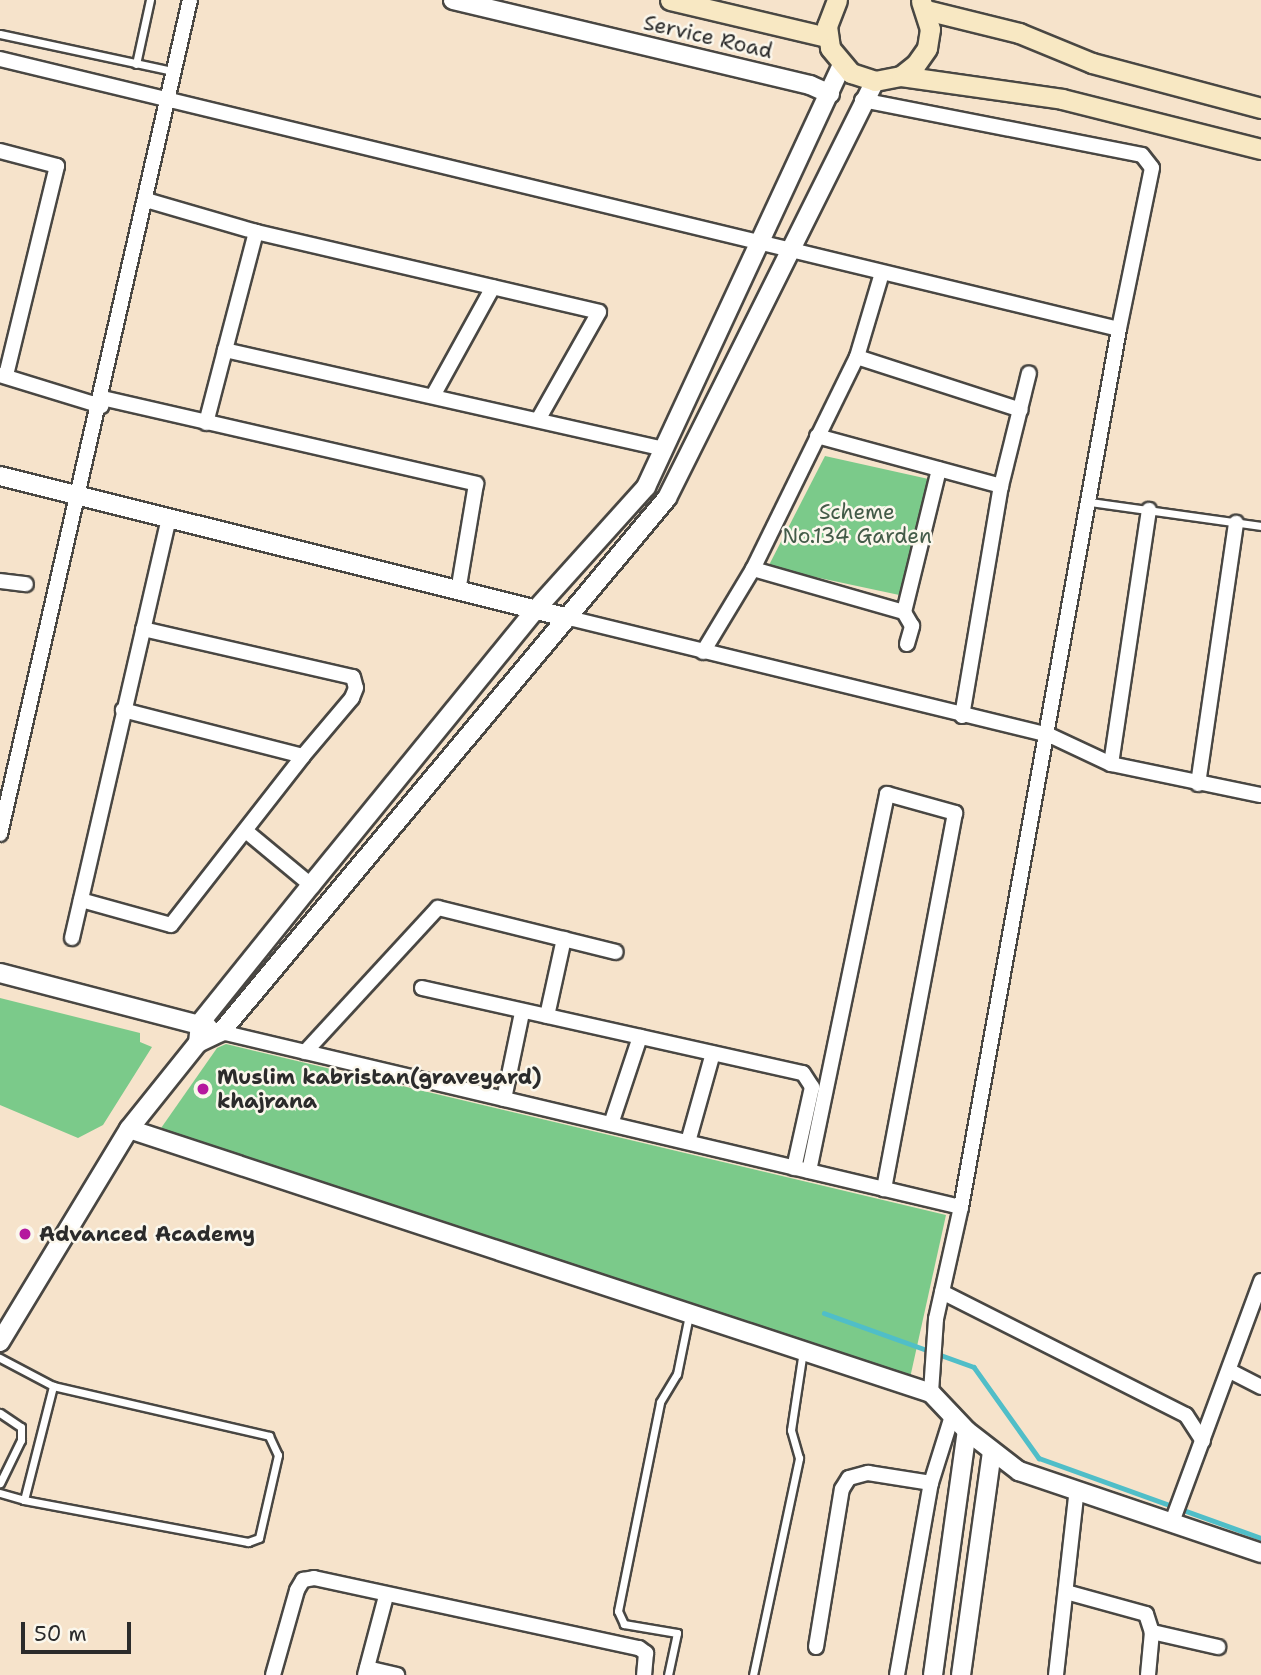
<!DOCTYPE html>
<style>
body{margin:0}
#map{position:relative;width:1261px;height:1675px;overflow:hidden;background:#f6e3cb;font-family:"Shantell Sans",sans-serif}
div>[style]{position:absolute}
.green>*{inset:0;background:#7bca8a}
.stream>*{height:4.5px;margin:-2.25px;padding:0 2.25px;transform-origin:2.25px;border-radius:2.25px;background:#50bec8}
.roads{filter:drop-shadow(2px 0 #494743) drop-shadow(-2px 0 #494743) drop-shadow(0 2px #494743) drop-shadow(0 -2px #494743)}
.service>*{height:7px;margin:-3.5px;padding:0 3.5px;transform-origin:3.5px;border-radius:3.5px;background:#fff}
.minor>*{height:14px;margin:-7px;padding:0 7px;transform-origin:7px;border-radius:7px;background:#fff}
.tertiary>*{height:18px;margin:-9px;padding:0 9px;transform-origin:9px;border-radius:9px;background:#fff}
.secondary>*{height:19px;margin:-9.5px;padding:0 9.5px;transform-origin:9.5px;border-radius:9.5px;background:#f8e8c3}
.dots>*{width:19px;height:19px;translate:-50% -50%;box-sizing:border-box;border:4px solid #fbf7ec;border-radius:50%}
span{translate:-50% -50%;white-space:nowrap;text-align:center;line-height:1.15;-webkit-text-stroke:5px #fbf7ec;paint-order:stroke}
.street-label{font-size:21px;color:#2b2b2b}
.park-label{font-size:21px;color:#435b48}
.poi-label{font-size:21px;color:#2b2b2b;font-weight:700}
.left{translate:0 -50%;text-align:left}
.scale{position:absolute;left:21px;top:1622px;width:110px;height:32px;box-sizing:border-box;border:4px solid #2b2b2b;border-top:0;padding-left:9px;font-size:21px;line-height:24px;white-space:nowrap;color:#2b2b2b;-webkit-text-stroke:5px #fbf7ec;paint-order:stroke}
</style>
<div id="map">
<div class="green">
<div style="clip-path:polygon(825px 456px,933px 480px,904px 596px,768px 567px)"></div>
<div style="clip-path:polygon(0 998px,140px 1033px,140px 1042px,152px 1047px,103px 1125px,78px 1138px,0 1105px)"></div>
<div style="clip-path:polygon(226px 1044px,946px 1215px,910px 1378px,159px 1131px,217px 1048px)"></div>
</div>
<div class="stream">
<div style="left:824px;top:1313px;width:159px;rotate:19.8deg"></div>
<div style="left:974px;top:1367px;width:112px;rotate:54.5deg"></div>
<div style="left:1039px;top:1458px;width:236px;rotate:19.8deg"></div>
</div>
<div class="roads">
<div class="service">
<div style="left:0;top:34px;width:177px;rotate:12.1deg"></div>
<div style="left:136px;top:64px;width:66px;rotate:-77.7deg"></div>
<div style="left:1090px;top:502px;width:173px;rotate:8deg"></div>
<div style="left:0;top:1358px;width:60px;rotate:27.8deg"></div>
<div style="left:53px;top:1386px;width:222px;rotate:13deg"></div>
<div style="left:269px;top:1436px;width:21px;rotate:65deg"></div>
<div style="left:278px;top:1455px;width:85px;rotate:102.9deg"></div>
<div style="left:259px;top:1538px;width:12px;rotate:160deg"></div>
<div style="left:248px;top:1542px;width:228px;rotate:-169.4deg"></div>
<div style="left:24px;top:1500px;width:118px;rotate:-75.7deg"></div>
<div style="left:0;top:1413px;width:25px;rotate:34deg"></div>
<div style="left:21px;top:1427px;width:13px;rotate:90deg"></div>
<div style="left:21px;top:1440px;width:48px;rotate:116deg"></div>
<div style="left:0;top:1493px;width:25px;rotate:16deg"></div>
<div style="left:668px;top:1675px;width:43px;rotate:-77.9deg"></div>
<div style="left:677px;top:1633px;width:54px;rotate:-170.4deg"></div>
<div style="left:624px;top:1624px;width:14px;rotate:-115deg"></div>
<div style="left:618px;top:1611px;width:213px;rotate:-78.6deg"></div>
<div style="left:660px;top:1402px;width:33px;rotate:-59deg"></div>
<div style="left:677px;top:1374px;width:60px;rotate:-78.5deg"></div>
<div style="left:753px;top:1675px;width:222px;rotate:-78deg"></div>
<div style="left:799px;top:1458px;width:29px;rotate:-106deg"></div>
<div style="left:791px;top:1430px;width:80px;rotate:-81.4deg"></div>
</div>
<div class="minor">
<div style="left:0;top:59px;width:1151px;rotate:13.57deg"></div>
<div style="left:862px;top:100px;width:285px;rotate:11.1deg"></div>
<div style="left:1142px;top:155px;width:16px;rotate:52deg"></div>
<div style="left:1152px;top:168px;width:164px;rotate:101.6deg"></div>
<div style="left:1119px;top:329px;width:892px;rotate:100.2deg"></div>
<div style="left:961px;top:1207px;width:115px;rotate:102.6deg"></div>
<div style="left:936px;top:1319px;width:74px;rotate:93.9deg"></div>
<div style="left:0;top:151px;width:59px;rotate:14.7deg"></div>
<div style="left:57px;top:166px;width:216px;rotate:103.7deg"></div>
<div style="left:146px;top:200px;width:115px;rotate:16.2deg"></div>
<div style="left:256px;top:232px;width:122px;rotate:104.7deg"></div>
<div style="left:225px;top:350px;width:449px;rotate:12.7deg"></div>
<div style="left:256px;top:232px;width:352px;rotate:13.1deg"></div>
<div style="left:599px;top:312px;width:122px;rotate:119.5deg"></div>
<div style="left:882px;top:273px;width:88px;rotate:106.6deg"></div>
<div style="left:857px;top:357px;width:172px;rotate:17.9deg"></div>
<div style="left:0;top:375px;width:106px;rotate:17.1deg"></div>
<div style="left:434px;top:394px;width:122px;rotate:-61.1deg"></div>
<div style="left:102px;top:398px;width:384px;rotate:12.9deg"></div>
<div style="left:476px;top:484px;width:109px;rotate:99.5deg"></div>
<div style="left:206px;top:423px;width:75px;rotate:-75.4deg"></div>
<div style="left:817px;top:436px;width:191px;rotate:15.2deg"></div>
<div style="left:753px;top:569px;width:157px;rotate:15.9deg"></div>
<div style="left:0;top:581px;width:26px;rotate:7deg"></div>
<div style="left:569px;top:618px;width:494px;rotate:13.7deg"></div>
<div style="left:1049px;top:735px;width:68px;rotate:25.1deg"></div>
<div style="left:1111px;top:764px;width:153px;rotate:11.7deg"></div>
<div style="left:143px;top:629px;width:215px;rotate:12.9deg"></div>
<div style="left:353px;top:677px;width:11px;rotate:75deg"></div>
<div style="left:356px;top:688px;width:11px;rotate:112deg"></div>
<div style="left:352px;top:698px;width:76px;rotate:130.2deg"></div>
<div style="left:907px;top:644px;width:19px;rotate:-74deg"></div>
<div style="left:912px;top:626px;width:16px;rotate:-120deg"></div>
<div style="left:904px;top:612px;width:147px;rotate:-76.2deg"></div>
<div style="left:703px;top:652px;width:97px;rotate:-58.9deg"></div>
<div style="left:753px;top:569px;width:236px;rotate:-63.9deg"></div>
<div style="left:962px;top:716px;width:233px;rotate:-80.4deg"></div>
<div style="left:1001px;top:486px;width:116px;rotate:-76.1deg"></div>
<div style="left:1111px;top:764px;width:257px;rotate:-81.5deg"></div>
<div style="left:1198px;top:784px;width:264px;rotate:-81.7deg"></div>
<div style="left:246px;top:831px;width:85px;rotate:39.7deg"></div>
<div style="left:0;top:834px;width:855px;rotate:-77.17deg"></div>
<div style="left:81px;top:900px;width:93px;rotate:15.5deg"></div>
<div style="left:171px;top:925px;width:214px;rotate:-52deg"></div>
<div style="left:303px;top:756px;width:186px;rotate:-165.7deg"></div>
<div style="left:72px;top:938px;width:431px;rotate:-77deg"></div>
<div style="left:422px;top:988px;width:390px;rotate:12.6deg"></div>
<div style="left:803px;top:1073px;width:17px;rotate:57deg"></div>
<div style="left:812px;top:1087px;width:83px;rotate:102.5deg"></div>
<div style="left:547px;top:1016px;width:79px;rotate:-77.6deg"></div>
<div style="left:221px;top:1032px;width:760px;rotate:13.31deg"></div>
<div style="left:305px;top:1052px;width:196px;rotate:-47.3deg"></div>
<div style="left:438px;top:908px;width:183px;rotate:13.9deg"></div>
<div style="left:504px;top:1099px;width:88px;rotate:-78.2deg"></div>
<div style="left:611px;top:1124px;width:92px;rotate:-71.6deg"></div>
<div style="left:688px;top:1142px;width:92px;rotate:-74.3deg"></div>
<div style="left:809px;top:1171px;width:385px;rotate:-78.3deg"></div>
<div style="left:887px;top:794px;width:71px;rotate:15.6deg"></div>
<div style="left:955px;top:813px;width:383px;rotate:100.7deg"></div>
<div style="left:942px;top:1292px;width:273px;rotate:26.8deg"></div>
<div style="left:1186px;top:1415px;width:31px;rotate:57deg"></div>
<div style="left:1230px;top:1371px;width:35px;rotate:27deg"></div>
<div style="left:1172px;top:1522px;width:257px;rotate:-69.7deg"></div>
<div style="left:1066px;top:1592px;width:83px;rotate:15.4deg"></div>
<div style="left:1146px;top:1614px;width:19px;rotate:72deg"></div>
<div style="left:816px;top:1647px;width:160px;rotate:-80.7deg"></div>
<div style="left:842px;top:1489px;width:13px;rotate:-58deg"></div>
<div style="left:849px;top:1478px;width:20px;rotate:-15deg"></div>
<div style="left:868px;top:1473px;width:64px;rotate:9deg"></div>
<div style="left:367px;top:1668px;width:31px;rotate:13deg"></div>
<div style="left:273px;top:1675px;width:88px;rotate:-74.2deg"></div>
<div style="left:297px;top:1590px;width:12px;rotate:-59deg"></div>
<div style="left:303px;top:1580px;width:11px;rotate:-10deg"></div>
<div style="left:314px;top:1578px;width:332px;rotate:12.2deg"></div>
<div style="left:639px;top:1648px;width:9px;rotate:36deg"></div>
<div style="left:646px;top:1653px;width:22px;rotate:95deg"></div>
<div style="left:365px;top:1675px;width:82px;rotate:-75.1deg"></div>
<div style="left:897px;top:1675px;width:195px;rotate:-80deg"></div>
<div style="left:931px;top:1483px;width:73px;rotate:-72.6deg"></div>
<div style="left:1056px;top:1675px;width:187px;rotate:-83.6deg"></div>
<div style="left:1148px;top:1675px;width:43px;rotate:-84.7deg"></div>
<div style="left:1152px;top:1632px;width:68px;rotate:12.8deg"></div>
</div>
<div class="tertiary">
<div style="left:453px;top:0;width:367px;rotate:13.4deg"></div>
<div style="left:810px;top:85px;width:22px;rotate:24deg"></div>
<div style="left:0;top:476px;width:586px;rotate:14.01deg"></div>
<div style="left:0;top:973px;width:215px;rotate:14.6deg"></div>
<div style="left:198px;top:1043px;width:20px;rotate:-84deg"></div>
<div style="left:200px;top:1023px;width:177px;rotate:-51.2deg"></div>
<div style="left:311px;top:885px;width:357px;rotate:-50.8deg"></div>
<div style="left:537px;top:608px;width:163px;rotate:-48deg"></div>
<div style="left:646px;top:487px;width:465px;rotate:-65.1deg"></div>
<div style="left:129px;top:1129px;width:844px;rotate:18.22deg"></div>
<div style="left:931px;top:1393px;width:52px;rotate:46.5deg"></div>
<div style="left:967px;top:1431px;width:66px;rotate:37.6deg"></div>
<div style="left:1019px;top:1471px;width:256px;rotate:18.7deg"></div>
<div style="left:0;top:1342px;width:249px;rotate:-58.8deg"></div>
<div style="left:129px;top:1129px;width:110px;rotate:-51.3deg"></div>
<div style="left:198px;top:1043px;width:25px;rotate:-26deg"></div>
<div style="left:221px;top:1032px;width:696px;rotate:-50.13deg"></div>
<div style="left:667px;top:498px;width:466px;rotate:-63.5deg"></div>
<div style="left:933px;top:1675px;width:246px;rotate:-82.1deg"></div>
<div style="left:961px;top:1675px;width:225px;rotate:-82.1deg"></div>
</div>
<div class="secondary">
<div style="left:670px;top:0;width:161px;rotate:13.3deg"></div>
<div style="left:837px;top:0;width:28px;rotate:111deg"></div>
<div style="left:827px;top:26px;width:22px;rotate:82deg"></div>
<div style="left:830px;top:48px;width:33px;rotate:50deg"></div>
<div style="left:851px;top:73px;width:25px;rotate:18deg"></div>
<div style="left:875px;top:81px;width:26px;rotate:-11deg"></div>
<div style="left:901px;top:76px;width:19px;rotate:-39deg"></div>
<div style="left:916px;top:64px;width:19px;rotate:-55deg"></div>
<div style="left:927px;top:48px;width:19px;rotate:-81deg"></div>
<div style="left:930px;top:29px;width:29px;rotate:-108deg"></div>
<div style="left:926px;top:10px;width:96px;rotate:13.9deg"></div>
<div style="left:1019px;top:33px;width:79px;rotate:22.3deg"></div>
<div style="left:1092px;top:63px;width:175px;rotate:14.9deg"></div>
<div style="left:901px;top:76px;width:163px;rotate:8.1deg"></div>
<div style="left:1062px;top:99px;width:205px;rotate:14.1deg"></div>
</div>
</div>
<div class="dots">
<div style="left:203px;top:1089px;background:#b5179e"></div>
<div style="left:25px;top:1234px;background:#b5179e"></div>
</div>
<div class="street-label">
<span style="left:708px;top:37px;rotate:13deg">Service Road</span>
</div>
<div class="park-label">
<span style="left:857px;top:524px">Scheme<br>No.134 Garden</span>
</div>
<div class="poi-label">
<span class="left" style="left:217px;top:1089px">Muslim kabristan(graveyard)<br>khajrana</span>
<span class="left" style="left:39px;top:1234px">Advanced Academy</span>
</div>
<div class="scale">50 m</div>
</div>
